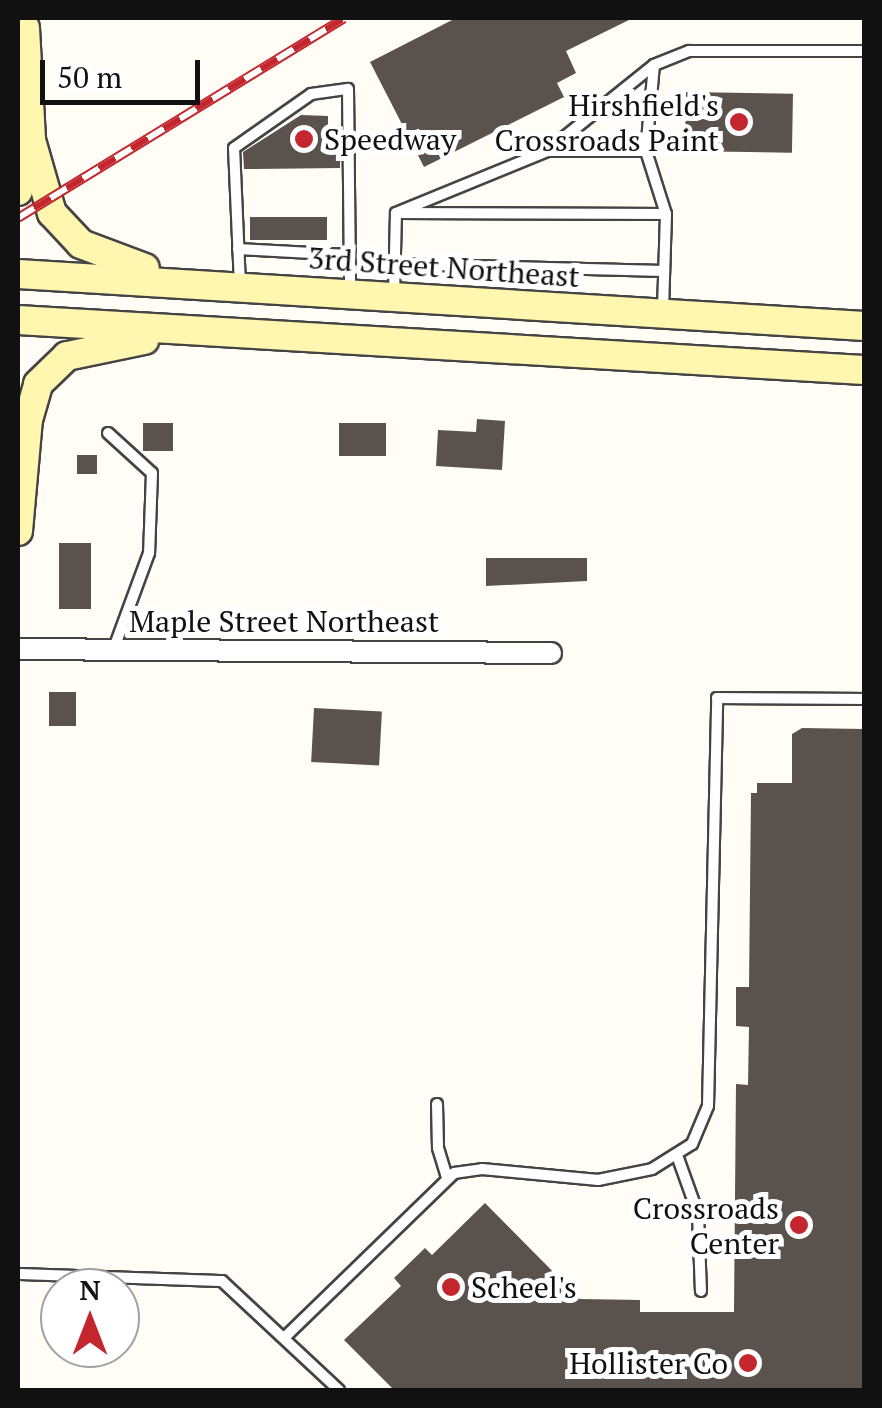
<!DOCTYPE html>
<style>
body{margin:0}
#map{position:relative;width:882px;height:1408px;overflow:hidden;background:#fffdf5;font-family:"PT Serif",serif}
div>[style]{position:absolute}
.building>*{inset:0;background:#5a524d;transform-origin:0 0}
.roads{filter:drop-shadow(2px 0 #444) drop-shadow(-2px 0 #444) drop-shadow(0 2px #444) drop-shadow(0 -2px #444)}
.lane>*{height:10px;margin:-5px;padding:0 5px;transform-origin:5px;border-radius:5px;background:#fff}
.street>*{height:20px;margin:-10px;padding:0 10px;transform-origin:10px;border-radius:10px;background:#fff}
.secondary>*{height:28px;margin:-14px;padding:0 14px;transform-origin:14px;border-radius:14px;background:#fff6b0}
.rail>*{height:10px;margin-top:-5px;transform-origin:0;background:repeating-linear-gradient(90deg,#fff 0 19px,#c4262e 0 38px);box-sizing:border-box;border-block:2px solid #c4262e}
.dots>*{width:28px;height:28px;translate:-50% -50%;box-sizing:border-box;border:5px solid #fff;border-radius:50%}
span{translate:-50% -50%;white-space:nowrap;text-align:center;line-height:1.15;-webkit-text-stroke:10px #fff;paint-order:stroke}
.poi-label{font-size:30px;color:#111}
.right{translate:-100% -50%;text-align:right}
.left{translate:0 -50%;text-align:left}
.street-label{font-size:30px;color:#111}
.frame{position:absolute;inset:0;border:20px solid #111;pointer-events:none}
.north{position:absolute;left:40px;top:1268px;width:100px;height:100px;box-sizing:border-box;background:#fff;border:2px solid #a0a0a0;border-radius:50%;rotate:0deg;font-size:28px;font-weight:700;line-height:40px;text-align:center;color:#111}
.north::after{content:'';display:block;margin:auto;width:35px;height:45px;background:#c4262e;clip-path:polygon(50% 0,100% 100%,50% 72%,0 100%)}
.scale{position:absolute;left:40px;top:60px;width:160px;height:45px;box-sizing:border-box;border:5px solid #111;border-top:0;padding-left:12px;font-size:30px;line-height:35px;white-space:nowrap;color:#111;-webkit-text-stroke:8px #fff;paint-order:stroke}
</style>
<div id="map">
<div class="building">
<div style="clip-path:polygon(456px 18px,633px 18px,566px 51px,576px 73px,557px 83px,564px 97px,424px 167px,370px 62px)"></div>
<div style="left:686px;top:92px;width:107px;height:59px;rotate:1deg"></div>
<div style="clip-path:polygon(301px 115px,328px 116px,328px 125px,340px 125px,340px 168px,244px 169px,243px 152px)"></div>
<div style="left:250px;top:217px;width:77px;height:23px"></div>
<div style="clip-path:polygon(477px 419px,505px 421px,502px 470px,436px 466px,438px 430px,476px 432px)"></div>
<div style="left:143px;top:423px;width:30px;height:28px"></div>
<div style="left:339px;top:423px;width:47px;height:33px"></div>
<div style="left:77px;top:455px;width:20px;height:19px"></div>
<div style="left:59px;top:543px;width:32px;height:66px"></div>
<div style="clip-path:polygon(486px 558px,587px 558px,587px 581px,486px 586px)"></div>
<div style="left:49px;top:692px;width:27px;height:34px"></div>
<div style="left:314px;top:708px;width:68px;height:54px;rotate:3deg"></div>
<div style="clip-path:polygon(802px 728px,864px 729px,864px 1390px,394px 1390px,344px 1340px,401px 1286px,394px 1278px,425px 1248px,432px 1255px,485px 1203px,580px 1299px,640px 1300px,640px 1312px,734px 1312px,736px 1084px,748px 1085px,749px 1027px,736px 1026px,736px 987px,749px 987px,751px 793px,757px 793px,757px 783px,792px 783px,792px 734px)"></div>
</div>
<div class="roads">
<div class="lane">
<div style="left:654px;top:65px;width:86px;rotate:95.3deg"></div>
<div style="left:646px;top:151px;width:66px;rotate:72.4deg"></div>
<div style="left:666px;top:214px;width:96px;rotate:91.8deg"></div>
<div style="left:547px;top:151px;width:99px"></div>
<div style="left:402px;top:213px;width:264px;rotate:0.2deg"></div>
<div style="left:238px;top:249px;width:111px;rotate:3.1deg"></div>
<div style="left:395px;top:264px;width:269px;rotate:1.5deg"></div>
<div style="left:240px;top:285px;width:137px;rotate:-92.5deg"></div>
<div style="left:234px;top:148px;width:94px;rotate:-35deg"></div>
<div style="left:311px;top:94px;width:37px;rotate:-8deg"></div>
<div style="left:348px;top:89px;width:203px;rotate:89.4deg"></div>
<div style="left:394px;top:294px;width:81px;rotate:-88.6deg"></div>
<div style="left:396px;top:213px;width:163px;rotate:-22.3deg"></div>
<div style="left:547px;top:151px;width:137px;rotate:-38.8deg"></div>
<div style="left:654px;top:65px;width:38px;rotate:-22deg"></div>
<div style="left:689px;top:51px;width:175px"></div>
<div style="left:108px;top:433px;width:59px;rotate:42.3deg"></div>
<div style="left:152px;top:473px;width:80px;rotate:92.1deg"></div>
<div style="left:149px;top:553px;width:101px;rotate:110.2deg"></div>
<div style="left:437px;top:1104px;width:44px;rotate:88.7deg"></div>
<div style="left:438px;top:1148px;width:30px;rotate:73deg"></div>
<div style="left:678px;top:1158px;width:59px;rotate:70.3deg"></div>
<div style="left:698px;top:1214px;width:77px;rotate:87.8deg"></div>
<div style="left:18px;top:1274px;width:204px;rotate:2deg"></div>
<div style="left:222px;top:1281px;width:160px;rotate:43deg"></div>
<div style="left:285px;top:1337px;width:235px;rotate:-44.1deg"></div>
<div style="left:454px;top:1173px;width:28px;rotate:-8deg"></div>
<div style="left:482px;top:1169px;width:117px;rotate:5.4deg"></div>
<div style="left:598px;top:1180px;width:55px;rotate:-11.5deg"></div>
<div style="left:652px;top:1169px;width:47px;rotate:-32deg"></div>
<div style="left:692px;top:1144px;width:41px;rotate:-67.2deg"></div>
<div style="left:708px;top:1106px;width:408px;rotate:-88.7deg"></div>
<div style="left:717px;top:698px;width:147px;rotate:0.4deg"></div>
</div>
<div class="street">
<div style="left:18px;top:649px;width:533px;rotate:0.43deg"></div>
</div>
<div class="secondary">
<div style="left:25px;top:28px;width:112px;rotate:86.9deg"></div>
<div style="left:31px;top:140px;width:76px;rotate:74deg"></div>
<div style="left:52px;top:213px;width:42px;rotate:46.9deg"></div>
<div style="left:81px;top:244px;width:68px;rotate:20.6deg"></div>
<div style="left:18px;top:191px;width:54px;rotate:-90deg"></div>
<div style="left:18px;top:274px;width:848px;rotate:3.52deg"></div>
<div style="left:18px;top:320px;width:847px;rotate:3.38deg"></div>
<div style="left:18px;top:531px;width:111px;rotate:-84.9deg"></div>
<div style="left:28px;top:420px;width:37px;rotate:-74deg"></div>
<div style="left:38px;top:384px;width:40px;rotate:-44deg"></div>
<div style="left:67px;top:356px;width:79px;rotate:-11.7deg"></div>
</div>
</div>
<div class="rail">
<div style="left:18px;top:218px;width:382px;rotate:-31.5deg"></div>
</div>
<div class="dots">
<div style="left:739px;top:122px;background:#c4262e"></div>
<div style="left:304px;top:139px;background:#c4262e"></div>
<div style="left:799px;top:1225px;background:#c4262e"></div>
<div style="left:451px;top:1287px;background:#c4262e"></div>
<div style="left:748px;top:1363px;background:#c4262e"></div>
</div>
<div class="poi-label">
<span class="right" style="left:719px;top:122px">Hirshfield's<br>Crossroads Paint</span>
<span class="left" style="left:324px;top:139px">Speedway</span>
<span class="right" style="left:779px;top:1225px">Crossroads<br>Center</span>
<span class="left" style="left:471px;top:1287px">Scheel's</span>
<span class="right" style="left:728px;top:1363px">Hollister Co</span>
</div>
<div class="street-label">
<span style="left:444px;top:267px;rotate:4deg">3rd Street Northeast</span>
<span style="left:284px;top:621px">Maple Street Northeast</span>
</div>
<div class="frame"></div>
<div class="north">N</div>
<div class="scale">50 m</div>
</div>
